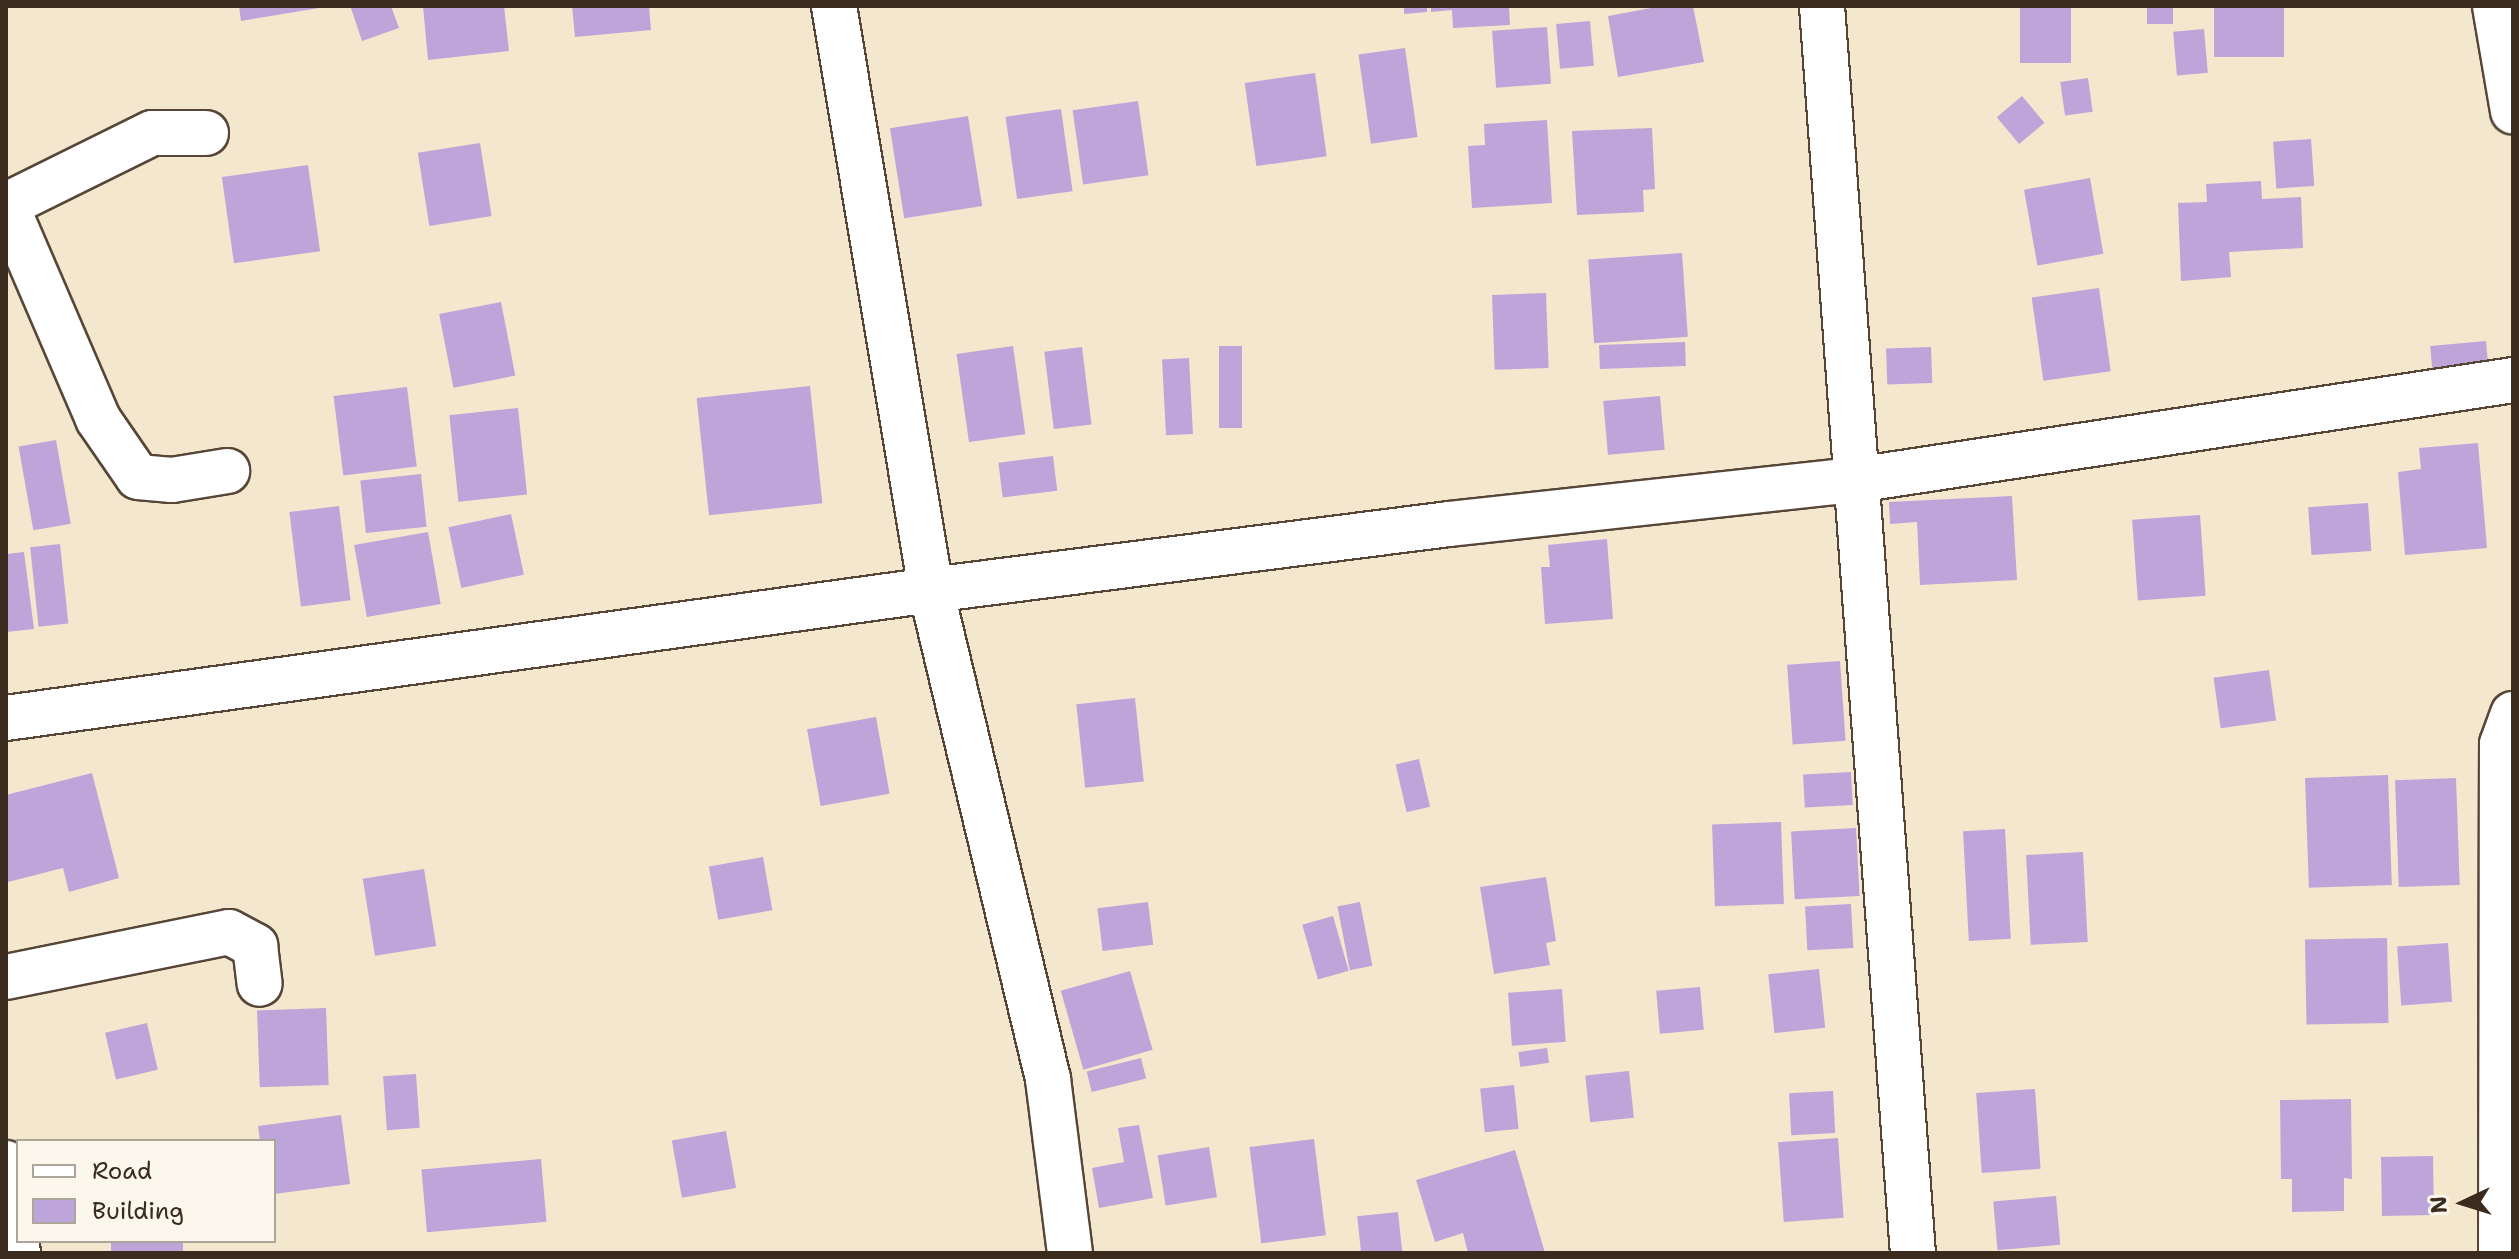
<!DOCTYPE html>
<style>
body{margin:0}
#map{position:relative;width:2519px;height:1259px;overflow:hidden;background:#f3e7cd;font-family:"Shantell Sans",sans-serif}
div>[style]{position:absolute}
.building>*{inset:0;background:#bda5da;transform-origin:0 0}
.roads{filter:drop-shadow(2px 0 #574638) drop-shadow(-2px 0 #574638) drop-shadow(0 2px #574638) drop-shadow(0 -2px #574638)}
.minor>*{height:44px;margin:-22px;padding:0 22px;transform-origin:22px;border-radius:22px;background:#fff}
span{translate:-50% -50%;white-space:nowrap;text-align:center;line-height:1.15;-webkit-text-stroke:6px #fbf7ec;paint-order:stroke}
.frame{position:absolute;inset:0;border:8px solid #3b2a1e;pointer-events:none}
.legend{position:absolute;left:16px;top:1139px;width:260px;height:104px;box-sizing:border-box;background:#fbf7ec;border:2px solid #aea59a;margin:0;padding:10px 14px;list-style:none;font-size:24px;color:#3b2a1e}
.legend li{display:flex;align-items:center;gap:16px;height:40px}
.legend b{width:40px;border:2px solid #aea59a}
.north{position:absolute;left:2423px;top:1163px;width:80px;height:80px;-webkit-text-stroke:6px #fbf7ec;paint-order:stroke;rotate:266deg;font-size:22px;font-weight:700;line-height:32px;text-align:center;color:#3b2a1e}
.north::after{content:'';display:block;margin:auto;width:28px;height:36px;background:#3b2a1e;clip-path:polygon(50% 0,100% 100%,50% 72%,0 100%)}
</style>
<div id="map">
<div class="building">
<div style="clip-path:polygon(239px 6px,319px 6px,319px 8px,241px 21px)"></div>
<div style="clip-path:polygon(391px 6px,399px 28px,362px 41px,351px 8px)"></div>
<div style="clip-path:polygon(423px 6px,504px 6px,509px 51px,428px 60px)"></div>
<div style="clip-path:polygon(572px 6px,649px 6px,651px 30px,575px 37px)"></div>
<div style="clip-path:polygon(1404px 6px,1427px 6px,1427px 12px,1404px 14px)"></div>
<div style="clip-path:polygon(1431px 6px,1509px 6px,1510px 25px,1453px 28px,1452px 10px,1431px 12px)"></div>
<div style="clip-path:polygon(1662px 6px,1693px 6px,1704px 62px,1618px 77px,1608px 16px)"></div>
<div style="left:2020px;top:6px;width:51px;height:57px"></div>
<div style="left:2147px;top:6px;width:26px;height:18px"></div>
<div style="left:2214px;top:6px;width:70px;height:51px"></div>
<div style="left:1590px;top:21px;width:45px;height:34px;rotate:85deg"></div>
<div style="left:1547px;top:27px;width:57px;height:55px;rotate:86deg"></div>
<div style="left:2204px;top:29px;width:44px;height:31px;rotate:85deg"></div>
<div style="left:1405px;top:48px;width:90px;height:47px;rotate:82deg"></div>
<div style="left:1315px;top:73px;width:84px;height:71px;rotate:82deg"></div>
<div style="left:2088px;top:78px;width:34px;height:28px;rotate:82deg"></div>
<div style="left:2022px;top:96px;width:35px;height:33px;rotate:50deg"></div>
<div style="left:1138px;top:101px;width:75px;height:66px;rotate:82deg"></div>
<div style="left:1061px;top:109px;width:83px;height:56px;rotate:82deg"></div>
<div style="left:968px;top:116px;width:91px;height:79px;rotate:81deg"></div>
<div style="clip-path:polygon(1547px 120px,1552px 203px,1472px 208px,1468px 146px,1485px 145px,1484px 124px)"></div>
<div style="clip-path:polygon(1652px 128px,1655px 189px,1643px 190px,1644px 212px,1577px 215px,1572px 131px)"></div>
<div style="left:2311px;top:139px;width:47px;height:38px;rotate:86deg"></div>
<div style="left:480px;top:143px;width:74px;height:63px;rotate:81deg"></div>
<div style="left:308px;top:165px;width:87px;height:87px;rotate:82deg"></div>
<div style="left:2090px;top:178px;width:77px;height:67px;rotate:80deg"></div>
<div style="clip-path:polygon(2261px 181px,2262px 199px,2301px 197px,2303px 248px,2229px 252px,2231px 277px,2181px 281px,2178px 203px,2207px 202px,2206px 184px)"></div>
<div style="left:1682px;top:253px;width:84px;height:94px;rotate:86deg"></div>
<div style="left:2099px;top:288px;width:84px;height:68px;rotate:82deg"></div>
<div style="left:1546px;top:293px;width:75px;height:54px;rotate:88deg"></div>
<div style="left:501px;top:302px;width:75px;height:63px;rotate:79deg"></div>
<div style="left:2486px;top:341px;width:36px;height:56px;rotate:85deg"></div>
<div style="left:1685px;top:342px;width:24px;height:86px;rotate:88deg"></div>
<div style="left:1013px;top:346px;width:89px;height:57px;rotate:82deg"></div>
<div style="left:1219px;top:346px;width:23px;height:82px"></div>
<div style="left:1082px;top:347px;width:78px;height:38px;rotate:83deg"></div>
<div style="left:1931px;top:347px;width:36px;height:45px;rotate:88deg"></div>
<div style="left:1189px;top:358px;width:76px;height:27px;rotate:87deg"></div>
<div style="left:810px;top:386px;width:118px;height:114px;rotate:84deg"></div>
<div style="left:407px;top:387px;width:80px;height:74px;rotate:83deg"></div>
<div style="left:1660px;top:396px;width:54px;height:57px;rotate:85deg"></div>
<div style="left:518px;top:408px;width:87px;height:69px;rotate:84deg"></div>
<div style="left:56px;top:440px;width:85px;height:38px;rotate:80deg"></div>
<div style="clip-path:polygon(2478px 443px,2487px 548px,2405px 555px,2398px 472px,2421px 469px,2419px 448px)"></div>
<div style="left:1053px;top:456px;width:35px;height:55px;rotate:83deg"></div>
<div style="left:421px;top:474px;width:53px;height:61px;rotate:84deg"></div>
<div style="clip-path:polygon(2012px 496px,2017px 580px,1920px 585px,1917px 522px,1890px 524px,1889px 502px)"></div>
<div style="left:2368px;top:503px;width:48px;height:60px;rotate:86deg"></div>
<div style="left:339px;top:506px;width:95px;height:50px;rotate:83deg"></div>
<div style="left:511px;top:514px;width:62px;height:64px;rotate:78deg"></div>
<div style="left:2200px;top:515px;width:81px;height:68px;rotate:86deg"></div>
<div style="left:428px;top:532px;width:73px;height:75px;rotate:80deg"></div>
<div style="clip-path:polygon(1607px 539px,1613px 619px,1545px 624px,1541px 567px,1550px 567px,1548px 545px)"></div>
<div style="left:60px;top:544px;width:80px;height:30px;rotate:84deg"></div>
<div style="clip-path:polygon(24px 552px,34px 629px,6px 632px,6px 554px)"></div>
<div style="left:1840px;top:661px;width:80px;height:53px;rotate:86deg"></div>
<div style="left:2269px;top:670px;width:51px;height:56px;rotate:82deg"></div>
<div style="left:1135px;top:698px;width:84px;height:59px;rotate:84deg"></div>
<div style="left:876px;top:717px;width:78px;height:70px;rotate:80deg"></div>
<div style="left:1419px;top:759px;width:49px;height:24px;rotate:77deg"></div>
<div style="left:1851px;top:772px;width:33px;height:48px;rotate:87deg"></div>
<div style="clip-path:polygon(92px 773px,119px 878px,69px 892px,63px 868px,8px 882px,6px 795px)"></div>
<div style="left:2388px;top:775px;width:110px;height:83px;rotate:88deg"></div>
<div style="left:2456px;top:778px;width:107px;height:61px;rotate:88deg"></div>
<div style="left:1781px;top:822px;width:82px;height:69px;rotate:88deg"></div>
<div style="left:1856px;top:828px;width:68px;height:65px;rotate:87deg"></div>
<div style="left:2005px;top:829px;width:110px;height:42px;rotate:87deg"></div>
<div style="left:2083px;top:852px;width:90px;height:57px;rotate:87deg"></div>
<div style="left:763px;top:857px;width:54px;height:55px;rotate:80deg"></div>
<div style="left:424px;top:869px;width:78px;height:62px;rotate:81deg"></div>
<div style="clip-path:polygon(1546px 877px,1556px 941px,1546px 943px,1550px 965px,1494px 974px,1480px 887px)"></div>
<div style="left:1148px;top:902px;width:43px;height:51px;rotate:83deg"></div>
<div style="left:1360px;top:902px;width:65px;height:23px;rotate:79deg"></div>
<div style="left:1851px;top:904px;width:44px;height:46px;rotate:87deg"></div>
<div style="left:1333px;top:916px;width:57px;height:32px;rotate:74deg"></div>
<div style="left:2387px;top:938px;width:85px;height:82px;rotate:89deg"></div>
<div style="left:2448px;top:943px;width:59px;height:51px;rotate:86deg"></div>
<div style="left:1819px;top:969px;width:59px;height:51px;rotate:84deg"></div>
<div style="left:1130px;top:971px;width:82px;height:72px;rotate:74deg"></div>
<div style="left:1700px;top:987px;width:43px;height:44px;rotate:85deg"></div>
<div style="left:1562px;top:989px;width:53px;height:54px;rotate:86deg"></div>
<div style="left:326px;top:1008px;width:77px;height:69px;rotate:88deg"></div>
<div style="left:147px;top:1023px;width:48px;height:43px;rotate:77deg"></div>
<div style="left:1547px;top:1048px;width:15px;height:29px;rotate:82deg"></div>
<div style="left:1141px;top:1058px;width:21px;height:56px;rotate:76deg"></div>
<div style="left:1629px;top:1071px;width:47px;height:44px;rotate:84deg"></div>
<div style="left:416px;top:1074px;width:54px;height:33px;rotate:86deg"></div>
<div style="left:1514px;top:1085px;width:44px;height:34px;rotate:84deg"></div>
<div style="left:2035px;top:1089px;width:80px;height:59px;rotate:86deg"></div>
<div style="left:1833px;top:1091px;width:42px;height:44px;rotate:87deg"></div>
<div style="clip-path:polygon(2351px 1099px,2352px 1179px,2344px 1178px,2344px 1211px,2292px 1212px,2292px 1179px,2281px 1179px,2280px 1100px)"></div>
<div style="clip-path:polygon(341px 1115px,350px 1184px,274px 1194px,274px 1141px,260px 1141px,258px 1126px)"></div>
<div style="clip-path:polygon(1139px 1125px,1153px 1198px,1099px 1208px,1092px 1168px,1124px 1162px,1118px 1128px)"></div>
<div style="left:726px;top:1131px;width:58px;height:55px;rotate:80deg"></div>
<div style="left:1838px;top:1138px;width:80px;height:60px;rotate:86deg"></div>
<div style="left:1314px;top:1139px;width:97px;height:65px;rotate:83deg"></div>
<div style="left:1209px;top:1147px;width:51px;height:52px;rotate:81deg"></div>
<div style="clip-path:polygon(1515px 1150px,1545px 1253px,1468px 1253px,1463px 1233px,1435px 1242px,1416px 1180px)"></div>
<div style="left:2433px;top:1156px;width:59px;height:52px;rotate:89deg"></div>
<div style="left:541px;top:1159px;width:63px;height:120px;rotate:85deg"></div>
<div style="left:2056px;top:1196px;width:49px;height:63px;rotate:85deg"></div>
<div style="left:1398px;top:1212px;width:41px;height:41px;rotate:84deg"></div>
<div style="left:111px;top:1241px;width:72px;height:12px"></div>
</div>
<div class="roads">
<div class="minor">
<div style="left:834px;top:6px;width:592px;rotate:80.57deg"></div>
<div style="left:931px;top:590px;width:503px;rotate:76.54deg"></div>
<div style="left:1048px;top:1079px;width:175px;rotate:82.8deg"></div>
<div style="left:1822px;top:6px;width:1250px;rotate:85.83deg"></div>
<div style="left:2495px;top:6px;width:107px;rotate:80.3deg"></div>
<div style="left:206px;top:133px;width:54px;rotate:180deg"></div>
<div style="left:152px;top:133px;width:163px;rotate:153.7deg"></div>
<div style="left:6px;top:205px;width:233px;rotate:66.7deg"></div>
<div style="left:98px;top:419px;width:70px;rotate:55.4deg"></div>
<div style="left:138px;top:477px;width:34px;rotate:5deg"></div>
<div style="left:172px;top:480px;width:56px;rotate:-9.3deg"></div>
<div style="left:6px;top:718px;width:934px;rotate:-7.88deg"></div>
<div style="left:931px;top:590px;width:522px;rotate:-7.26deg"></div>
<div style="left:1449px;top:524px;width:409px;rotate:-6.2deg"></div>
<div style="left:1856px;top:480px;width:665px;rotate:-8.65deg"></div>
<div style="left:6px;top:977px;width:227px;rotate:-11.4deg"></div>
<div style="left:229px;top:932px;width:30px;rotate:28deg"></div>
<div style="left:255px;top:946px;width:38px;rotate:83deg"></div>
<div style="left:6px;top:1163px;width:91px;rotate:82.4deg"></div>
<div style="left:2501px;top:1253px;width:509px;rotate:-89.89deg"></div>
<div style="left:2502px;top:744px;width:32px;rotate:-70deg"></div>
</div>
</div>
<div class="frame"></div>
<ul class="legend">
<li><b style="height:10px;background:#fff"></b>Road</li>
<li><b style="height:22px;background:#bda5da"></b>Building</li>
</ul>
<div class="north">N</div>
</div>
